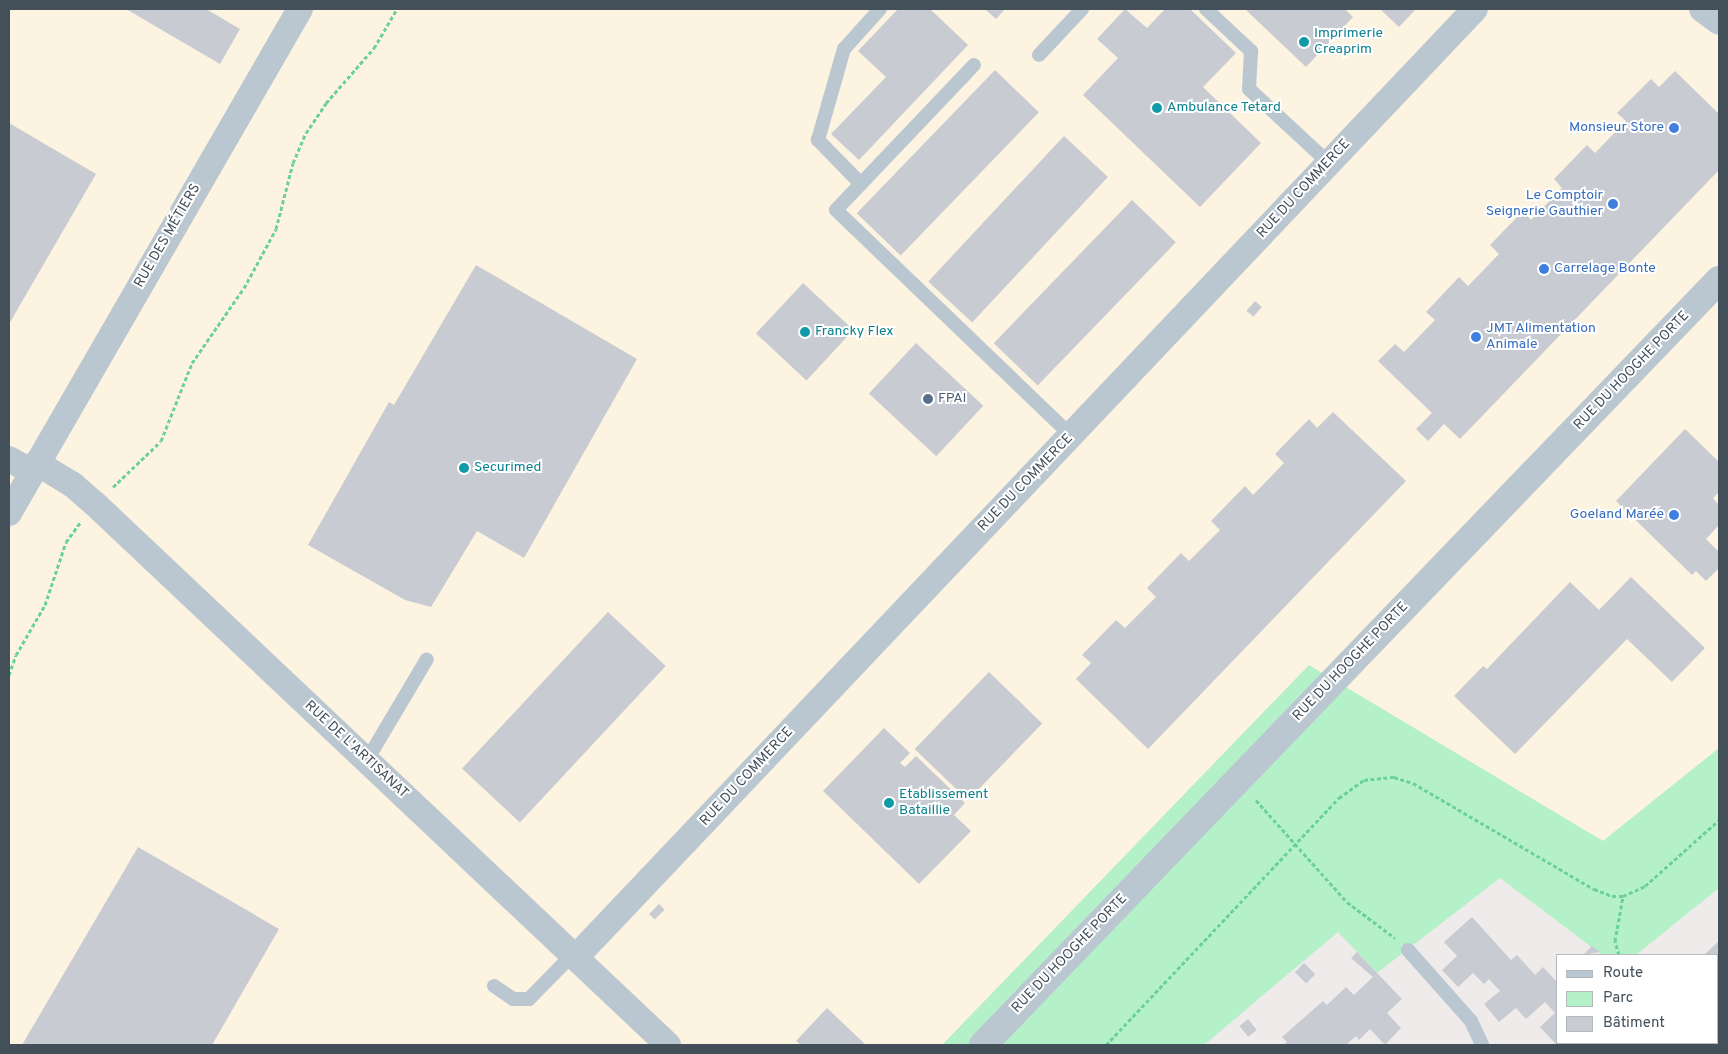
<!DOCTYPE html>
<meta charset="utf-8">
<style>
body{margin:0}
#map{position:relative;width:1728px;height:1054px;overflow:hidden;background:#efebeb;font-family:Overpass,sans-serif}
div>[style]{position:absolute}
.commercial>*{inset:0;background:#fdf3e1}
.green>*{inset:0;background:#b5f1c8}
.building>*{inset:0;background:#c8cbd1;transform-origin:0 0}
.path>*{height:3px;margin-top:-1.5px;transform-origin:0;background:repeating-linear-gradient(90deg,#6bd199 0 4px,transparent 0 6.5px)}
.service>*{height:14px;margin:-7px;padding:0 7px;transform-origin:7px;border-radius:7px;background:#bbc7d0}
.minor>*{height:26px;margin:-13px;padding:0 13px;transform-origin:13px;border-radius:13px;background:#bbc7d0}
.tertiary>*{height:28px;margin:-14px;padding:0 14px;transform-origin:14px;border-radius:14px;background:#bbc7d0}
.dots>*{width:14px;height:14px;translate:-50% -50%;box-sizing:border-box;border:2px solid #fff;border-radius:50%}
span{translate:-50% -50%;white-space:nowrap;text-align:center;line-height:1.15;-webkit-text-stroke:4px #fff;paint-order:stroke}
.culture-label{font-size:14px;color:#0d838f}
.left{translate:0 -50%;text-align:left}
.shop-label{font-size:14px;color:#366cbe}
.right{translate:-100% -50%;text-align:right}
.street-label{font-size:14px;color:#43505a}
.service-label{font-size:14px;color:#4e5e75}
.frame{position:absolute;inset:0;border:10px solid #43505a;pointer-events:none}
.legend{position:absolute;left:1556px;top:954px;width:162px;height:90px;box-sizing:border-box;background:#fff;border:1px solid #b4b9bd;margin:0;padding:6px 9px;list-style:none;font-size:15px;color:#43505a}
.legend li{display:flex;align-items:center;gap:10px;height:25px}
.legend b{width:25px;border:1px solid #b4b9bd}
</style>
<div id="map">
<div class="commercial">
<div style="clip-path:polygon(9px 9px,1719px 9px,1719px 748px,1603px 841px,1309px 665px,942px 1045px,9px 1045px)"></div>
</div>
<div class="green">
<div style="clip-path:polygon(1309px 665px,1603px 841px,1719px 748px,1719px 888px,1636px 955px,1602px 955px,1500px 878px,1377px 973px,1338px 932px,1204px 1045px,942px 1045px)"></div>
</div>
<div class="building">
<div style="clip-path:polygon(126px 9px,206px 9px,240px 29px,220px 64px)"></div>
<div style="clip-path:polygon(898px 9px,930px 9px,968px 45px,859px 160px,831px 134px,886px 77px,858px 51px)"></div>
<div style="clip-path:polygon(985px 9px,1005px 9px,996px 19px)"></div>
<div style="clip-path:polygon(1125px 9px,1147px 28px,1165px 9px,1190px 9px,1236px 53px,1203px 87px,1261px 143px,1200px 207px,1083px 95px,1118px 58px,1097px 39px)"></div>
<div style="clip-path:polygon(1245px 9px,1345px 9px,1353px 17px,1306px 67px)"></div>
<div style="clip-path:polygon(1380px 9px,1416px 9px,1399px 27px)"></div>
<div style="left:995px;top:70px;width:61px;height:199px;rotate:44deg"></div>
<div style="clip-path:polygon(1675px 71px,1719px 114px,1719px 170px,1460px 439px,1444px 424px,1428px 441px,1416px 429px,1432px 413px,1378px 361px,1395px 344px,1404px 352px,1435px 320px,1426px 312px,1459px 277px,1468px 286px,1499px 254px,1490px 245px,1523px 211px,1531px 220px,1562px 188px,1554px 179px,1587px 145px,1595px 153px,1626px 121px,1617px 113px,1651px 79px,1659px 87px)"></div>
<div style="clip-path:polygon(9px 123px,96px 174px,9px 324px)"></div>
<div style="left:1064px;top:136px;width:60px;height:199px;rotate:43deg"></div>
<div style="left:1132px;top:200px;width:61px;height:199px;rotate:44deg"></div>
<div style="clip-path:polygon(476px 265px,637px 359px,524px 558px,477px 531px,431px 607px,405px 600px,308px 545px,389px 402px,394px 405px)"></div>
<div style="left:803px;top:283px;width:69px;height:69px;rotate:43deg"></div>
<div style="left:1255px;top:301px;width:9px;height:13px;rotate:41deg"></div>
<div style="left:916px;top:343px;width:92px;height:69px;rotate:43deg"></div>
<div style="clip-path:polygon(1333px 412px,1406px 481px,1148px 749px,1076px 679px,1091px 663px,1082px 655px,1116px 620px,1125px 628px,1156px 597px,1147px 588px,1181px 553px,1189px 561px,1220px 530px,1211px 521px,1245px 486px,1253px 495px,1284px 463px,1275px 454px,1309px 419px,1317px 428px)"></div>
<div style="clip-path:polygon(1685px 429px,1719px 462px,1719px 492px,1713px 498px,1719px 505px,1719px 525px,1706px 539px,1719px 552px,1719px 568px,1706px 581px,1696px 571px,1692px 575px,1616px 501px)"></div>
<div style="clip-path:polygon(1631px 577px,1705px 648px,1672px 682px,1627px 639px,1515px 754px,1454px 696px,1483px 666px,1487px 669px,1570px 582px,1599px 610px)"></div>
<div style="left:608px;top:612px;width:79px;height:214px;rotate:43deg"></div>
<div style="left:989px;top:672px;width:74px;height:107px;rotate:44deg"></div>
<div style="clip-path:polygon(884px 728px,910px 753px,900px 763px,905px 767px,916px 756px,965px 803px,954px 815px,971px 831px,919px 884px,823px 791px)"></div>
<div style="clip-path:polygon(138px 847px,279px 929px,212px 1045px,22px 1045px)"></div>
<div style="left:659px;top:904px;width:8px;height:14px;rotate:45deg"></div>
<div style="clip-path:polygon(1472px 917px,1511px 960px,1517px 955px,1535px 975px,1543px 967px,1557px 982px,1556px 1044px,1540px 1027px,1555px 1013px,1545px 1002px,1526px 1019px,1516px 1008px,1499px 1022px,1484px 1004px,1500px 991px,1489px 979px,1484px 984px,1473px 973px,1458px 987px,1442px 970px,1457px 956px,1444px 942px)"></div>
<div style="clip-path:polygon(1719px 941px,1719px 1018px,1717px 955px,1704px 955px)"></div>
<div style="clip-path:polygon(1592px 946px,1600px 952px,1583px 955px)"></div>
<div style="clip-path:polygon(1357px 952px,1402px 999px,1387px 1013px,1401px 1028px,1385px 1045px,1370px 1029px,1359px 1040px,1356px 1036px,1346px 1045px,1283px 1045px,1287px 1042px,1282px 1037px,1323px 1001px,1327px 1005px,1346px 987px,1354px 995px,1373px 977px,1351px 958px)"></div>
<div style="left:1304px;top:963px;width:16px;height:13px;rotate:45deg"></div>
<div style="clip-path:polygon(827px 1008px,866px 1045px,801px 1045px,796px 1041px)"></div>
<div style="left:1248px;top:1019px;width:14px;height:11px;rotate:51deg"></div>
<div style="left:1583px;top:1043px;width:67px;height:3px"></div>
</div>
<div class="path">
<div style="left:113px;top:487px;width:66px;rotate:-43.8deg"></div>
<div style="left:161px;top:441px;width:84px;rotate:-68.3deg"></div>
<div style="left:192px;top:363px;width:91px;rotate:-55.3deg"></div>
<div style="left:244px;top:288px;width:67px;rotate:-61.5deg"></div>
<div style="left:276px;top:229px;width:68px;rotate:-75.6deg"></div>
<div style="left:293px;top:163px;width:33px;rotate:-67deg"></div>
<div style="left:306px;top:133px;width:36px;rotate:-56deg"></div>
<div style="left:326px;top:103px;width:73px;rotate:-48.9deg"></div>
<div style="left:374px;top:48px;width:45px;rotate:-59.5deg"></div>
<div style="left:9px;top:675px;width:21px;rotate:-71deg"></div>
<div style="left:16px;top:655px;width:58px;rotate:-59.9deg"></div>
<div style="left:45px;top:605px;width:66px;rotate:-71.6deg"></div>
<div style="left:66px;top:542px;width:24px;rotate:-54deg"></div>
<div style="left:1256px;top:800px;width:137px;rotate:48.3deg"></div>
<div style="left:1347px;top:902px;width:60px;rotate:36.9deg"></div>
<div style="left:1619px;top:955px;width:15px;rotate:-106deg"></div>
<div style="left:1615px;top:941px;width:46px;rotate:-79.9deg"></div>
<div style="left:1696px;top:1043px;width:3px;rotate:45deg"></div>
<div style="left:1106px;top:1045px;width:340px;rotate:-46.7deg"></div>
<div style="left:1339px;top:798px;width:31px;rotate:-36deg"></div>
<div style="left:1364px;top:780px;width:30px;rotate:-6deg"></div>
<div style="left:1394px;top:777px;width:20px;rotate:18deg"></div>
<div style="left:1413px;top:783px;width:210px;rotate:30.4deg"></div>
<div style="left:1594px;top:889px;width:19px;rotate:21deg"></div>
<div style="left:1612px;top:896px;width:11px"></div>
<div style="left:1623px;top:896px;width:24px;rotate:-24deg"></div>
<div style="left:1645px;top:886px;width:99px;rotate:-41.7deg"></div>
</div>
<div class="service">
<div style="left:1206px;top:9px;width:62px;rotate:43deg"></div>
<div style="left:1251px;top:51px;width:38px;rotate:93deg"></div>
<div style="left:1249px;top:89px;width:109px;rotate:42.8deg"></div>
<div style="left:1039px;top:55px;width:63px;rotate:-46.9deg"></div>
<div style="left:974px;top:65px;width:200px;rotate:133.6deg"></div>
<div style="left:836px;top:210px;width:325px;rotate:43.8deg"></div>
<div style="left:861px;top:184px;width:62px;rotate:-134.3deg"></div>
<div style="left:818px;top:140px;width:95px;rotate:-74.1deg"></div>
<div style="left:844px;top:49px;width:54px;rotate:-48deg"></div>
<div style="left:367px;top:760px;width:117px;rotate:-59.3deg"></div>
<div style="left:1408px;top:950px;width:95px;rotate:48.4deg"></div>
<div style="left:1471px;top:1021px;width:26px;rotate:65deg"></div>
<div style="left:494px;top:986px;width:23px;rotate:34deg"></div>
<div style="left:513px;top:999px;width:16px"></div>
<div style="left:529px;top:999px;width:63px;rotate:-45.6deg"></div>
</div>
<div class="minor">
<div style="left:1702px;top:9px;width:21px;rotate:37deg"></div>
<div style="left:9px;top:459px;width:26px;rotate:29deg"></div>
<div style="left:37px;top:463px;width:42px;rotate:31.4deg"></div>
<div style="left:73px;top:485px;width:29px;rotate:41deg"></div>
<div style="left:95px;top:504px;width:788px;rotate:43.35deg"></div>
<div style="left:9px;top:513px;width:582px;rotate:-60deg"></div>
<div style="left:576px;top:957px;width:1306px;rotate:-46.52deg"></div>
</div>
<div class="tertiary">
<div style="left:983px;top:1045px;width:1062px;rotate:-46.11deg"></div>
</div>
<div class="dots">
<div style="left:1304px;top:42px;background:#0f9aa8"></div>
<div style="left:1157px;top:108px;background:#0f9aa8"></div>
<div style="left:1674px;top:128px;background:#3f7fe0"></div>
<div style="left:1613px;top:204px;background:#3f7fe0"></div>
<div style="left:1544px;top:269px;background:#3f7fe0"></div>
<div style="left:805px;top:332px;background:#0f9aa8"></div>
<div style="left:1476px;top:337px;background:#3f7fe0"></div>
<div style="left:928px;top:399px;background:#5c6f8a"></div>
<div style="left:464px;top:468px;background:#0f9aa8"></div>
<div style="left:1674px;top:515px;background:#3f7fe0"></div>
<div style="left:889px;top:803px;background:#0f9aa8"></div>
</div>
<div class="culture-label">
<span class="left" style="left:1314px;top:42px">Imprimerie<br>Creaprim</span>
<span class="left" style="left:1167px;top:108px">Ambulance Tetard</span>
<span class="left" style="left:815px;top:332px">Francky Flex</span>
<span class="left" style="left:474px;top:468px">Securimed</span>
<span class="left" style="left:899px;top:803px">Etablissement<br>Bataillie</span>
</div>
<div class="shop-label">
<span class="right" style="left:1664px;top:128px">Monsieur Store</span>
<span class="right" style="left:1603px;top:204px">Le Comptoir<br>Seignerie Gauthier</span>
<span class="left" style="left:1554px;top:269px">Carrelage Bonte</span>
<span class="left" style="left:1486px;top:337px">JMT Alimentation<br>Animale</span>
<span class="right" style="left:1664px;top:515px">Goeland Marée</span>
</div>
<div class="street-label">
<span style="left:1304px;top:189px;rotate:-47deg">RUE DU COMMERCE</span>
<span style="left:168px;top:236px;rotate:-60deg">RUE DES MÉTIERS</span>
<span style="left:1632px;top:371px;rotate:-46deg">RUE DU HOOGHE PORTE</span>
<span style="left:1026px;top:483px;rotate:-46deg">RUE DU COMMERCE</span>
<span style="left:1351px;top:662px;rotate:-46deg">RUE DU HOOGHE PORTE</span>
<span style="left:356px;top:750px;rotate:43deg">RUE DE L'ARTISANAT</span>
<span style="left:747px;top:777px;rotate:-47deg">RUE DU COMMERCE</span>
<span style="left:1070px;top:954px;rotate:-46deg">RUE DU HOOGHE PORTE</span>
</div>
<div class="service-label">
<span class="left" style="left:938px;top:399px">FPAI</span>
</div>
<div class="frame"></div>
<ul class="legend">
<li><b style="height:6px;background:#bbc7d0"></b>Route</li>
<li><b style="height:14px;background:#b5f1c8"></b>Parc</li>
<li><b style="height:14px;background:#c8cbd1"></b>Bâtiment</li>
</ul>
</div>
